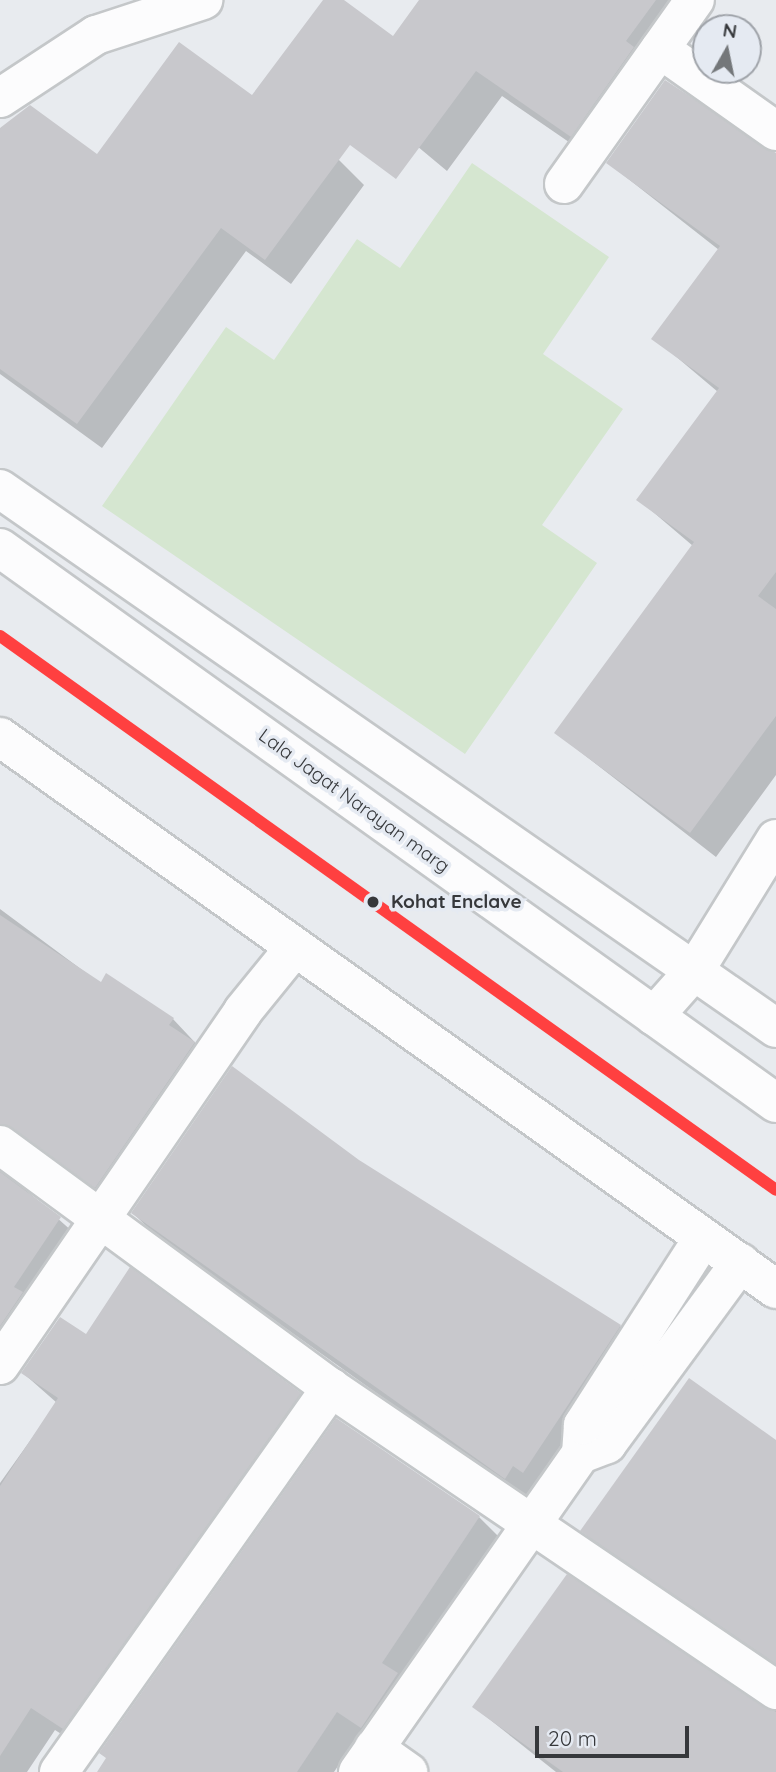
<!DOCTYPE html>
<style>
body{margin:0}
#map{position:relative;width:776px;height:1772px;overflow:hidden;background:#e8ebef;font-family:Quicksand,sans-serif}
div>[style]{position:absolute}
.green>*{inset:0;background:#d5e6d0}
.shadow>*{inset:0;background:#0003}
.building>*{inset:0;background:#c8c8cc}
.roads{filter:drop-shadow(2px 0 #c4c7c9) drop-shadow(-2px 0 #c4c7c9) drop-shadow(0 2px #c4c7c9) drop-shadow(0 -2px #c4c7c9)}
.street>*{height:38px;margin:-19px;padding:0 19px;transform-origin:19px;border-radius:19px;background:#fcfcfd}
.secondary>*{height:38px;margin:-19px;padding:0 19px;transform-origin:19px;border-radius:19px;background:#fcfcfd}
.metro-1>*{height:12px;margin:-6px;padding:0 6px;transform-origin:6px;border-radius:6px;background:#ff4040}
.dots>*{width:19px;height:19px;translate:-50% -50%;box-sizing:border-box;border:4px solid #e5eaf2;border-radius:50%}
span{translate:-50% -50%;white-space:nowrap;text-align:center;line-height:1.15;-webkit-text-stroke:7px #e5eaf2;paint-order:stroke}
.street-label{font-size:19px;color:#36383b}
.stop-label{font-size:19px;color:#36383b;font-weight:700}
.left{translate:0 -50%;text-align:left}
.north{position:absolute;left:692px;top:14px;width:70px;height:70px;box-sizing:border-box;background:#e5eaf2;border:2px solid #9fa3a9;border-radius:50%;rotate:9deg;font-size:19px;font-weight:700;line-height:28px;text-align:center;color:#36383b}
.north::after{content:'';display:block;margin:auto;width:24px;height:32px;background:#74777a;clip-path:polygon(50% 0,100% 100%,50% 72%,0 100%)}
.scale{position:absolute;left:535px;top:1726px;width:154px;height:32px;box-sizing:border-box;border:4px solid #36383b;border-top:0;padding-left:9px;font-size:21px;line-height:24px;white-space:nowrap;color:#36383b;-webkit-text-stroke:5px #e5eaf2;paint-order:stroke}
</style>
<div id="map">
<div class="green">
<div style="clip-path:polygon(472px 163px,609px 257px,543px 354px,623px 409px,542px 525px,597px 563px,465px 754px,102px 506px,226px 327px,274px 360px,357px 239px,400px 268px)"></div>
</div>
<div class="shadow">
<div style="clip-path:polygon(325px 0,341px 0,393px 38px,421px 0,701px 0,598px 162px,502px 96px,447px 171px,321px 66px)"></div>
<div style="clip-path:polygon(30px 107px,98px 156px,339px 160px,364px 185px,291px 284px,246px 251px,102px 448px,0 374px,0 130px)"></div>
<div style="clip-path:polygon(776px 157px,776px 775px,716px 857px,556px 733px,693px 546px,639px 500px,718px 392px,654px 338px,719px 250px,608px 163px)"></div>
<div style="clip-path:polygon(0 909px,101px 984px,173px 1019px,217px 1066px,119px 1209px,0 1167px,83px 1241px,0 1366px)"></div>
<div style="clip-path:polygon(358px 1161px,620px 1326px,643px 1349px,528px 1501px,156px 1236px,133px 1213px)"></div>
<div style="clip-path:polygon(86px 1336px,300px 1394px,322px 1417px,86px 1750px,55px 1730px,27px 1772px,0 1772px,0 1483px,57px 1403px,23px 1373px)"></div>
<div style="clip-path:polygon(776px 1441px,776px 1669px,606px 1554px,582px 1530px)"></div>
<div style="clip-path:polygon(479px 1517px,502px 1540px,384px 1749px,360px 1733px,334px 1772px,101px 1772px)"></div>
<div style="clip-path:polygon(474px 1707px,776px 1711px,776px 1772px,556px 1772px)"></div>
</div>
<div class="building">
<div style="clip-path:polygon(323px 0,344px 0,393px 36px,419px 0,656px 0,626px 41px,634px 47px,571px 137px,476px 71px,396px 179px,350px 145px,265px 260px,221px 228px,77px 424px,0 369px,0 128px,30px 105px,97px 154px,179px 42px,252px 95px)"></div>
<div style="clip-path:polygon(665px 80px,776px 153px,776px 572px,758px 596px,776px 609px,776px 716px,690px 833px,554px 733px,694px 542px,636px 500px,719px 388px,651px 339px,720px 246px,606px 163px)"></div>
<div style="clip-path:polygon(0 915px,101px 982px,106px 973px,174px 1018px,169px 1025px,195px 1042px,95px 1188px,0 1124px)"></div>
<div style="clip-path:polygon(232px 1066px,359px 1160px,621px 1325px,523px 1473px,513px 1466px,505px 1479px,131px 1213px)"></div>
<div style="clip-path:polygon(0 1172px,61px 1217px,14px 1287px,23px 1292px,0 1326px)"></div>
<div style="clip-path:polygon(130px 1267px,301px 1393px,63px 1729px,31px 1708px,0 1756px,0 1486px,58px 1398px,21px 1373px,60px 1317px,86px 1334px)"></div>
<div style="clip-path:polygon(689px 1378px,776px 1440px,776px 1664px,580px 1531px)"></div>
<div style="clip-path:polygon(336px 1418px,480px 1516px,382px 1663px,398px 1673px,361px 1728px,337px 1712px,297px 1772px,97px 1772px,106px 1758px,99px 1753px)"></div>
<div style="clip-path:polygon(567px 1574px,776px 1712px,776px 1772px,563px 1772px,472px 1707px)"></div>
</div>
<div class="roads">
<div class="street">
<div style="left:660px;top:49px;width:142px;rotate:35.3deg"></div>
<div style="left:0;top:98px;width:115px;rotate:-33.3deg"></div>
<div style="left:96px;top:35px;width:113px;rotate:-18.1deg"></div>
<div style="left:564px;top:184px;width:226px;rotate:-54.6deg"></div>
<div style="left:0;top:489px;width:945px;rotate:34.78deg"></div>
<div style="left:654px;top:1016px;width:62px;rotate:-48.3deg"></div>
<div style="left:695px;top:970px;width:154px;rotate:-58.3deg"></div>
<div style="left:0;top:1145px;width:411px;rotate:36.3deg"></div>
<div style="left:331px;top:1388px;width:538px;rotate:34.16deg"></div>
<div style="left:0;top:1365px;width:429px;rotate:-55.5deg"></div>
<div style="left:243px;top:1011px;width:82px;rotate:-50.9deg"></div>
<div style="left:581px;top:1454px;width:28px;rotate:-21deg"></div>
<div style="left:607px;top:1444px;width:225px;rotate:-53.7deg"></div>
<div style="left:374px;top:1748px;width:42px;rotate:35.2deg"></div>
<div style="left:59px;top:1772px;width:471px;rotate:-54.7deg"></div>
<div style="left:358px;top:1772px;width:388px;rotate:-55deg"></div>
<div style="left:581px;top:1454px;width:29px;rotate:-86deg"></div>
<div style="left:583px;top:1425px;width:222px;rotate:-57.3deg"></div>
</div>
<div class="secondary">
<div style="left:0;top:548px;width:954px;rotate:35.57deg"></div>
<div style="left:0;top:737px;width:952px;rotate:35.43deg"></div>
</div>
</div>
<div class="metro-1">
<div style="left:0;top:636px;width:953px;rotate:35.52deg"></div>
</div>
<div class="dots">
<div style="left:373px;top:902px;background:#36383b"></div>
</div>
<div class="street-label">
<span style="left:354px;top:801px;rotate:36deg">Lala Jagat Narayan marg</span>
</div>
<div class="stop-label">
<span class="left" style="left:391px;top:902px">Kohat Enclave</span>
</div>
<div class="north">N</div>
<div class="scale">20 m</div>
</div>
